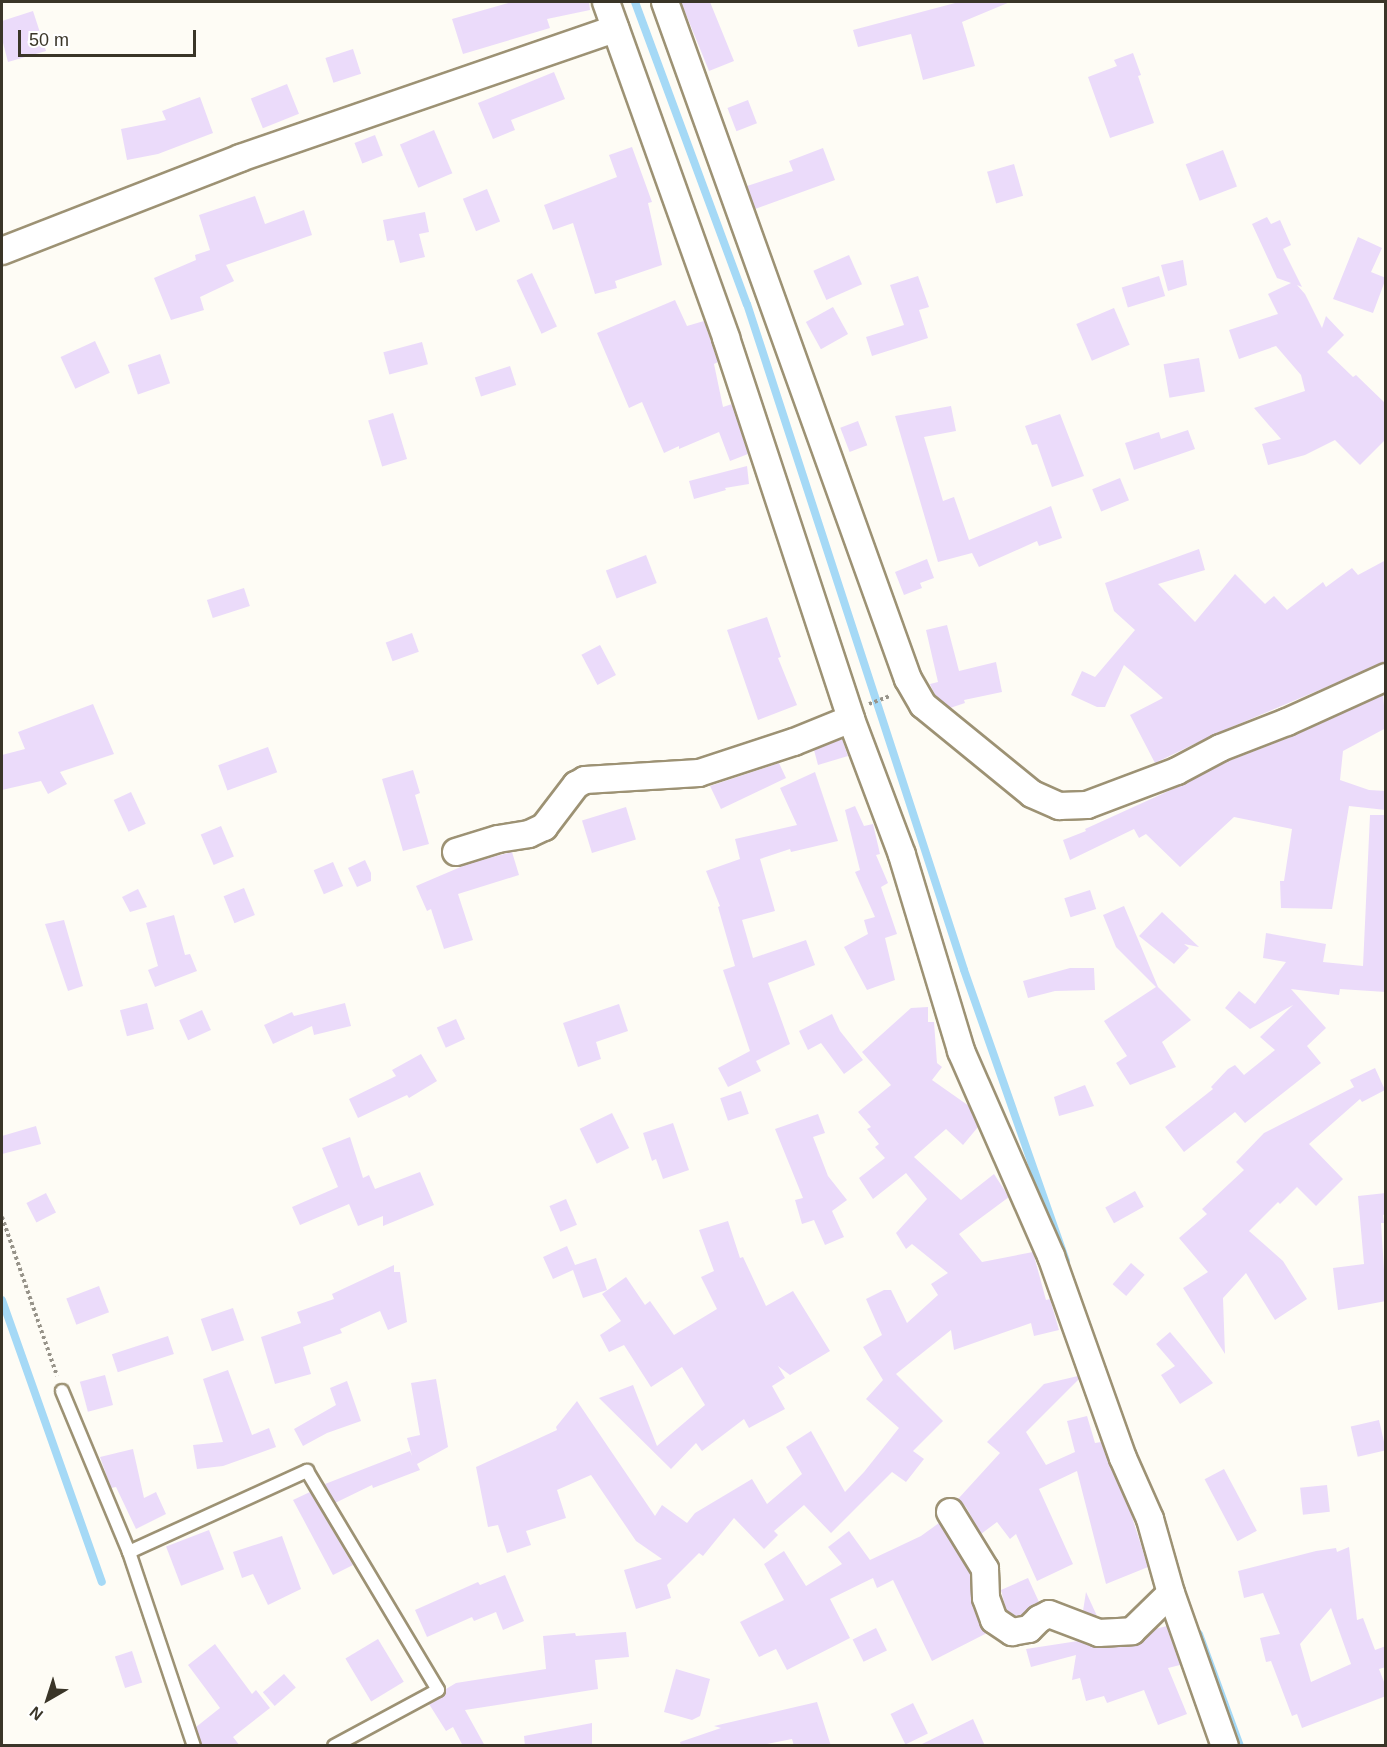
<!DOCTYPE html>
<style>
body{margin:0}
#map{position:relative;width:1387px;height:1747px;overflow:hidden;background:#fefcf5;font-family:Arial,sans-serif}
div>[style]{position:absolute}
.stream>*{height:8px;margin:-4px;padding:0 4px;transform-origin:4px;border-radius:4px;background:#a5d9f6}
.building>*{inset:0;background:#ebdbfa;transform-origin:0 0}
.path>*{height:4px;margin-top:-2px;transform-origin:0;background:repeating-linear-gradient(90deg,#979389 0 3px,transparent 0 6px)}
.roads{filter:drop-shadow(2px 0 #9d9274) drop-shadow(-2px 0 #9d9274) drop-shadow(0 2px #9d9274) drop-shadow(0 -2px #9d9274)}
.lane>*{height:12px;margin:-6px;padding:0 6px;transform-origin:6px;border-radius:6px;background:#fff}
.street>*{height:26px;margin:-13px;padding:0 13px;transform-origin:13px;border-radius:13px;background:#fff}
span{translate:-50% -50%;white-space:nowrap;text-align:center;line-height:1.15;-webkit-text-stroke:4.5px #fff;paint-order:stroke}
.frame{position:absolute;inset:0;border:3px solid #3a3528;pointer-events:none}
.north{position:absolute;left:18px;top:1669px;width:60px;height:60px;-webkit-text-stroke:4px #fff;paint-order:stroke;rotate:219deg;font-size:16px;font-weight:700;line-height:24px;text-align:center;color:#3a3528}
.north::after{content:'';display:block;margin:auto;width:21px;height:27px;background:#3a3528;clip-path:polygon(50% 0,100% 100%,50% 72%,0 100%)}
.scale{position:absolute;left:18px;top:30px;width:178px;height:27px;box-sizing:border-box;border:3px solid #3a3528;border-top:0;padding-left:8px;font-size:18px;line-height:21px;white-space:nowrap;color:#3a3528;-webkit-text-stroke:4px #fff;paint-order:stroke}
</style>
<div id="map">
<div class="stream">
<div style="left:635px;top:2px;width:322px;rotate:69.7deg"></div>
<div style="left:747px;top:304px;width:700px;rotate:71.95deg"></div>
<div style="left:964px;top:970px;width:308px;rotate:70.7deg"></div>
<div style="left:2px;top:1300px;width:299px;rotate:70.5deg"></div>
<div style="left:1199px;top:1634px;width:119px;rotate:69.9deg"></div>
</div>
<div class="building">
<div style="clip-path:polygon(512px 2px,589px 2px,590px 10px,547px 19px,550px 28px,463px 54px,452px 19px)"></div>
<div style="clip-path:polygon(681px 2px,710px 2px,734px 61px,709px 71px)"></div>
<div style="clip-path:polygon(959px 2px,1010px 2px,962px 22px,975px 66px,923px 80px,911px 34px,858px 47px,853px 30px)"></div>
<div style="clip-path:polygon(33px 11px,46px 51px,8px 62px,2px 39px,2px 21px)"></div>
<div style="left:353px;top:49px;width:26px;height:29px;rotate:72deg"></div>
<div style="clip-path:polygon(1133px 53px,1141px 75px,1138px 76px,1154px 123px,1110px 138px,1088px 77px,1117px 66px,1114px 60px)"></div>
<div style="clip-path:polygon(554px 72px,565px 99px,511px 120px,515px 130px,493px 139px,478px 103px)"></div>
<div style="left:287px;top:84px;width:32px;height:39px;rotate:68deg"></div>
<div style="clip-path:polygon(200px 97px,213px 133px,158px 154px,127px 160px,121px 129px,166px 120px,162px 111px)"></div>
<div style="left:748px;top:100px;width:25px;height:22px;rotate:69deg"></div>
<div style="left:434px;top:130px;width:47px;height:37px;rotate:67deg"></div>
<div style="left:375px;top:135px;width:22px;height:22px;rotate:69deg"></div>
<div style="clip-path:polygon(632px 147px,652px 202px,648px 203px,662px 265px,615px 281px,617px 288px,595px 294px,573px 223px,553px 230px,544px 205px,617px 177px,609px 155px)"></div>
<div style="clip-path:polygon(823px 148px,835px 180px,755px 209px,747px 186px,793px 171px,789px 161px)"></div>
<div style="left:1223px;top:150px;width:39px;height:40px;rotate:69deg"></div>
<div style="left:1014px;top:164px;width:33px;height:28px;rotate:74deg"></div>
<div style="left:487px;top:189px;width:35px;height:26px;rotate:68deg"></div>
<div style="clip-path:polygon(255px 196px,265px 224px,304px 210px,312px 235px,226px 265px,234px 281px,200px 297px,204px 310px,171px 320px,154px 278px,196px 260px,195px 255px,210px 250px,199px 215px)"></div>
<div style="clip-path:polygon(425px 212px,429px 232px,419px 234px,425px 257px,400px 263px,394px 240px,387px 241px,383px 220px)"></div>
<div style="clip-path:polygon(1267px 217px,1271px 224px,1280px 220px,1291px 245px,1283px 249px,1302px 287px,1297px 285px,1305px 294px,1322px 328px,1326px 316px,1344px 335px,1327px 352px,1353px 377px,1356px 375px,1386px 404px,1386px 439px,1360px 465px,1335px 440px,1305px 455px,1268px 465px,1262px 444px,1281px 439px,1254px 408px,1305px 391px,1301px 375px,1276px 346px,1239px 359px,1229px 330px,1278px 314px,1268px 294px,1291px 283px,1277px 278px,1252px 224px)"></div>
<div style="clip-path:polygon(1358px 237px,1382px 248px,1371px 272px,1386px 278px,1373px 313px,1333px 299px)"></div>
<div style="left:849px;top:255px;width:32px;height:39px;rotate:66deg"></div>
<div style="clip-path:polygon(1183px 260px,1187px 285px,1168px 291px,1161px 265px)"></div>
<div style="left:532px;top:273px;width:59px;height:17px;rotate:65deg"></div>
<div style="clip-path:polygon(918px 276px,929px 307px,919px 310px,928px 338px,872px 356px,866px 337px,904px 325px,890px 285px)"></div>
<div style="left:1159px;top:276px;width:21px;height:39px;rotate:73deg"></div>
<div style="clip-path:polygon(675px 300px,687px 326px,704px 321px,718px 362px,714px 364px,723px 407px,732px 404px,748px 454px,730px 461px,719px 432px,679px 449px,679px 446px,664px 453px,642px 402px,629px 408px,597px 333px)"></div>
<div style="left:833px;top:307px;width:31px;height:31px;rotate:61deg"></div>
<div style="left:1114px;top:308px;width:40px;height:41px;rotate:67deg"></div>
<div style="left:95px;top:341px;width:35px;height:38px;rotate:65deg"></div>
<div style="left:422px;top:342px;width:23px;height:40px;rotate:75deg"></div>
<div style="left:160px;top:354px;width:31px;height:34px;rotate:71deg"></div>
<div style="left:1199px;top:358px;width:34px;height:36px;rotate:80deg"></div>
<div style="left:510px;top:366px;width:20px;height:37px;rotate:72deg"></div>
<div style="clip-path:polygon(951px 406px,956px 431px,924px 437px,943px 501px,954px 497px,969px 540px,1051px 506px,1062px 538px,1039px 546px,1037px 541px,979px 567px,972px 553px,938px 562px,895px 416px)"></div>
<div style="left:393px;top:413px;width:48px;height:26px;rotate:73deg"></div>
<div style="clip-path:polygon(1060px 414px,1084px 476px,1052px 487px,1037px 444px,1032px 445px,1025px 426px)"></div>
<div style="left:858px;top:421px;width:26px;height:19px;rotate:69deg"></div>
<div style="clip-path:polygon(1188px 430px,1195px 449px,1134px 470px,1125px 443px,1159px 432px,1161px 439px)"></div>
<div style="clip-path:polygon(747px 466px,749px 484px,725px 488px,726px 490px,694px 499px,689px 481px)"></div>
<div style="left:1120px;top:478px;width:24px;height:30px;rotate:68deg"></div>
<div style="clip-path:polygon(1199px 549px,1205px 570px,1158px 584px,1195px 622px,1235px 574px,1265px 604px,1274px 596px,1287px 610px,1323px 582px,1326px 587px,1352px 568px,1358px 575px,1386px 560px,1386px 662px,1215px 734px,1155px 763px,1130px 715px,1163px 698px,1124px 665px,1105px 707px,1097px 707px,1071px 695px,1082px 671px,1095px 677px,1135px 630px,1114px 611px,1105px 583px)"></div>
<div style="left:646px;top:555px;width:30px;height:43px;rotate:69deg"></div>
<div style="clip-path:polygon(927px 559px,934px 578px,920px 583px,922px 588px,904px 595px,895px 572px)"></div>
<div style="left:244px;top:588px;width:19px;height:39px;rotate:72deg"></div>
<div style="clip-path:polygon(767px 617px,781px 657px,778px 658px,797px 705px,758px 720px,727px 630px)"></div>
<div style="clip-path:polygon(947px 625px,959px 671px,996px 662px,1002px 692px,964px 700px,965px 703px,950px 708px,935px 695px,930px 684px,938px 682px,926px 630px)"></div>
<div style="left:412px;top:633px;width:20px;height:28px;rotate:70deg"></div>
<div style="left:600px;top:645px;width:34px;height:21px;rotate:62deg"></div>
<div style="clip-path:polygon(1383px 695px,1386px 728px,1343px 751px,1340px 780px,1369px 790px,1386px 791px,1386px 810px,1349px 806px,1332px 909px,1281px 908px,1280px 881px,1284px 881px,1292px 829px,1234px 817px,1180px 867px,1146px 834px,1139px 838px,1134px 829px,1070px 860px,1063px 840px,1086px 831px,1085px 829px,1184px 784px,1226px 762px,1293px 736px)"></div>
<div style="clip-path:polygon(93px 704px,114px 754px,60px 772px,67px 784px,48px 794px,41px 781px,2px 790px,2px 755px,25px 749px,18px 732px)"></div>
<div style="clip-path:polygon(842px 739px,848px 756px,818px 765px,814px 750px)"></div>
<div style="left:268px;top:747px;width:27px;height:53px;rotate:70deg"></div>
<div style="clip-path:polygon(779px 763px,786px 778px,721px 809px,710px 786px)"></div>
<div style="clip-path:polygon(413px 770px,420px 793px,415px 795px,429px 844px,403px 851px,382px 779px)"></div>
<div style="clip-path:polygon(815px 772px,838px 841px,791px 852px,790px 849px,760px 859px,775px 911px,742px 920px,753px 958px,806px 940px,815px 965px,768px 983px,790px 1044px,756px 1061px,761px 1071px,728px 1087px,718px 1068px,750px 1051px,723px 970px,735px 966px,718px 907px,720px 906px,706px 871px,740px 859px,735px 839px,797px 825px,780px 788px)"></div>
<div style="left:131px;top:792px;width:35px;height:19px;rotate:65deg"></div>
<div style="clip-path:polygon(855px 806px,864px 826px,873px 824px,880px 854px,876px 855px,888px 883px,881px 887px,897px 934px,885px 938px,895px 980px,867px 990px,844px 947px,868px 934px,864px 920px,875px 917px,855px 872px,860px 870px,845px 810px)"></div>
<div style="left:626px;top:807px;width:34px;height:46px;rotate:73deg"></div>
<div style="clip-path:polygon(1370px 815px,1386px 815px,1386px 992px,1340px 989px,1339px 995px,1291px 989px,1326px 1028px,1307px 1046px,1321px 1063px,1245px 1123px,1235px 1112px,1184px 1152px,1165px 1127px,1213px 1089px,1211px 1087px,1228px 1069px,1235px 1065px,1244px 1075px,1275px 1050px,1260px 1037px,1293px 1005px,1250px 1029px,1225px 1008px,1239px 991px,1255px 1004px,1286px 962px,1263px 958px,1266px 933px,1326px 944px,1323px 962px,1363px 966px)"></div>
<div style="left:221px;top:826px;width:33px;height:22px;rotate:67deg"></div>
<div style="clip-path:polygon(512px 852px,519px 875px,458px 894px,473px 940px,444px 949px,431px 909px,427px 911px,416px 886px,470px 863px)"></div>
<div style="clip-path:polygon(365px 860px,371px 873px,371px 881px,357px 887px,348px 868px)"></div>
<div style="left:333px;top:862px;width:26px;height:21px;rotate:67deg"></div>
<div style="left:244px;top:888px;width:29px;height:22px;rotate:68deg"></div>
<div style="clip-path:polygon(138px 889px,147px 907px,130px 912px,122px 897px)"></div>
<div style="left:1090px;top:890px;width:20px;height:27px;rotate:72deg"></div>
<div style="clip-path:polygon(1124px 906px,1158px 987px,1191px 1020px,1162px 1042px,1176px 1067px,1130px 1085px,1116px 1063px,1127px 1056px,1104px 1021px,1156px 987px,1116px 947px,1103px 915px)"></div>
<div style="clip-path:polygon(1162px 912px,1199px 947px,1184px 944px,1189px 948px,1174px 964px,1139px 936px)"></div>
<div style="clip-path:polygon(174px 915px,185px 955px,190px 954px,197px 971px,155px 987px,148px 970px,158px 966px,146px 923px)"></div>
<div style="clip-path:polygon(64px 920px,83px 986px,68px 991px,45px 924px)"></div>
<div style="clip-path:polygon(1070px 968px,1094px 968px,1095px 990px,1055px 991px,1028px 998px,1023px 981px)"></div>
<div style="left:147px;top:1003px;width:27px;height:28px;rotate:75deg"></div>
<div style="clip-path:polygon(345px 1003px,351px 1026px,314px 1035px,312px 1026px,273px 1044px,264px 1025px,292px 1012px,294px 1016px)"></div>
<div style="clip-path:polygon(619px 1004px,628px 1031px,596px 1042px,601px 1059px,578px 1067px,563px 1023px)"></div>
<div style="clip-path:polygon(928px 1007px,928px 1022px,934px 1022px,937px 1063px,942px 1067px,932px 1080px,969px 1106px,978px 1127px,963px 1145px,946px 1129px,914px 1157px,961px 1200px,994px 1174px,1009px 1197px,959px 1234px,982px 1262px,1033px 1252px,1046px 1300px,1050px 1299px,1059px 1330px,1034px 1336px,1031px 1323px,954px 1350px,951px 1330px,896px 1374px,943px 1421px,913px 1451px,924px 1459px,906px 1482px,892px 1472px,831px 1533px,804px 1505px,774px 1531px,778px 1535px,764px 1549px,734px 1518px,703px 1556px,699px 1553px,667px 1585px,671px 1598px,636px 1609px,624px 1570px,662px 1559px,636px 1541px,591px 1475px,557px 1490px,566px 1518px,526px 1531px,531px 1545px,507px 1553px,498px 1525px,488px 1527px,476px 1467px,557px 1430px,556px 1427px,577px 1401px,655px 1516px,662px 1505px,687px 1523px,695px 1513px,752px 1479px,767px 1504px,802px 1474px,786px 1447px,811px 1431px,845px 1492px,864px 1472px,899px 1428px,866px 1399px,883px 1380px,863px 1347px,882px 1335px,866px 1299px,884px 1290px,891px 1290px,907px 1323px,938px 1295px,931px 1284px,948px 1273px,912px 1244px,906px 1249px,896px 1233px,927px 1199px,906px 1173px,873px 1199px,859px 1178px,885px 1158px,875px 1147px,879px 1144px,867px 1129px,871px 1127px,858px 1112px,891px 1085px,862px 1052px,911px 1008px)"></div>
<div style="left:202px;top:1010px;width:22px;height:25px;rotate:66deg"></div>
<div style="clip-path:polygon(832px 1014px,840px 1031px,863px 1060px,844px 1074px,821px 1043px,808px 1050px,799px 1031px)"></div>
<div style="left:456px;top:1019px;width:22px;height:21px;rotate:66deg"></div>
<div style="clip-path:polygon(421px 1054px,437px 1081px,409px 1098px,407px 1095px,358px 1118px,349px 1099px,396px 1076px,392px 1070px)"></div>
<div style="clip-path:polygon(1375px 1068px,1385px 1090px,1362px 1102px,1360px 1099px,1309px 1144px,1343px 1179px,1316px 1206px,1297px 1187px,1280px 1204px,1278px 1202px,1249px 1231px,1283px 1261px,1307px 1299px,1275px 1320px,1246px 1273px,1223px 1298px,1225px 1354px,1183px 1288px,1208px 1272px,1179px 1238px,1207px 1214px,1202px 1209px,1244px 1170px,1236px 1162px,1264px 1133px,1354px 1087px,1350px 1080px)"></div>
<div style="clip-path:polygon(1085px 1085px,1094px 1106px,1059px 1116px,1054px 1097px)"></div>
<div style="left:741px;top:1091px;width:24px;height:22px;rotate:71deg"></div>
<div style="left:612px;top:1113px;width:39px;height:36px;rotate:64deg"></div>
<div style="clip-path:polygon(818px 1114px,825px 1133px,813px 1137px,828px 1176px,847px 1200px,832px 1211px,844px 1237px,825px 1245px,814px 1220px,802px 1224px,795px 1200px,803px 1198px,775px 1129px)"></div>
<div style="clip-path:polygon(673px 1123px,689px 1170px,663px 1179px,656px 1159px,652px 1161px,643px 1133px)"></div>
<div style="clip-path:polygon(36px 1126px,41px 1144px,2px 1154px,2px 1136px)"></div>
<div style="clip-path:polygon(350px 1137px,363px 1178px,369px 1175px,375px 1189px,420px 1172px,434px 1205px,383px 1226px,383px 1216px,358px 1226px,349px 1204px,300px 1225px,292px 1207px,338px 1187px,322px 1148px)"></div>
<div style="left:1135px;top:1191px;width:18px;height:34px;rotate:61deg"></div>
<div style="left:46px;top:1193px;width:22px;height:22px;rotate:63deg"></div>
<div style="clip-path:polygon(1386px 1193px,1386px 1214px,1383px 1215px,1384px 1223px,1381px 1223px,1386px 1301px,1338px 1310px,1333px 1268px,1364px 1264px,1358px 1196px)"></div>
<div style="left:566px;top:1199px;width:28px;height:18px;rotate:67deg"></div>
<div style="clip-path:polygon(728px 1221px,740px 1258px,743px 1257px,766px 1306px,793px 1291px,830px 1351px,790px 1375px,778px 1366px,785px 1378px,772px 1386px,785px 1409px,749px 1428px,744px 1419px,702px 1451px,696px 1443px,671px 1469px,599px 1398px,633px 1385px,657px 1446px,705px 1405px,682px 1367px,651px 1387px,624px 1345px,609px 1352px,600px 1335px,621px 1321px,602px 1294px,626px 1277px,645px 1305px,650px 1301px,674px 1335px,717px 1309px,701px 1277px,714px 1271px,699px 1230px)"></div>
<div style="clip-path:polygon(567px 1246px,575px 1265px,596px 1258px,607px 1290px,583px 1298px,573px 1270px,553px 1279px,543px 1257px)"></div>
<div style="left:1131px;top:1263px;width:18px;height:28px;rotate:41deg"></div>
<div style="clip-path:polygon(394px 1265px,394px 1272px,400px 1272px,407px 1322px,388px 1330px,380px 1311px,340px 1329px,342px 1333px,303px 1347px,311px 1374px,275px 1384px,261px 1337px,301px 1323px,297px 1312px,334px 1299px,332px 1294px)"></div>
<div style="left:99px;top:1286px;width:28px;height:35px;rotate:69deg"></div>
<div style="left:233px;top:1308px;width:34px;height:34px;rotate:71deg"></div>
<div style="clip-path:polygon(1170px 1332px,1213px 1383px,1180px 1404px,1161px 1375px,1175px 1366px,1156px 1344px)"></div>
<div style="left:168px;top:1336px;width:19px;height:59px;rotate:72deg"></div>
<div style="clip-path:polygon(228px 1370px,252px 1435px,269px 1428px,276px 1447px,223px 1466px,197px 1469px,193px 1445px,223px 1442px,203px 1379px)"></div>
<div style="left:105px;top:1375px;width:31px;height:26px;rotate:75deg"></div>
<div style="clip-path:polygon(1078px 1376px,1079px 1379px,1026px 1432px,1046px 1465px,1075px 1452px,1067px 1421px,1087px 1416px,1095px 1443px,1101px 1442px,1131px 1514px,1148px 1567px,1106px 1584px,1077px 1471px,1039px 1489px,1073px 1564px,1037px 1581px,1016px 1534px,1010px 1539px,997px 1522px,981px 1534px,966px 1507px,958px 1499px,1000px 1453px,987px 1442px,1044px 1384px)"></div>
<div style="clip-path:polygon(436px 1379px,448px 1447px,417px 1464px,420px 1470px,373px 1488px,372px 1485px,335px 1503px,325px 1484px,410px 1451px,412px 1456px,407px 1438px,420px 1435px,411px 1383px)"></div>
<div style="clip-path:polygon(347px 1381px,361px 1421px,327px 1433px,303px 1446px,294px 1429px,336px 1405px,330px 1388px)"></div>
<div style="left:1379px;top:1420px;width:31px;height:29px;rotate:77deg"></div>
<div style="clip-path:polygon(133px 1449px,144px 1498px,156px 1492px,166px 1514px,136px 1529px,116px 1487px,111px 1488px,100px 1457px)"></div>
<div style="left:1224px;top:1469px;width:70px;height:22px;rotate:62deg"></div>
<div style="left:1327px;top:1485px;width:27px;height:27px;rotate:84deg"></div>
<div style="clip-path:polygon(310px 1492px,353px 1565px,333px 1575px,293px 1500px)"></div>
<div style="clip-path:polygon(939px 1523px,970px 1573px,972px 1603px,980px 1625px,987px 1633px,932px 1661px,893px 1580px,877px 1588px,873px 1578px,830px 1599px,850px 1638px,787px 1670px,776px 1649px,759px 1657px,740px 1622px,784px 1600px,764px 1564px,784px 1551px,806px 1586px,842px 1564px,828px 1547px,849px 1531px,870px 1560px,921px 1536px)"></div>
<div style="left:209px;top:1530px;width:42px;height:46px;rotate:69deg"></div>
<div style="clip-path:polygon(282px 1536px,301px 1589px,268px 1605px,253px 1574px,242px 1578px,233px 1552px)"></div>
<div style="clip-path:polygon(evenodd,1349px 1547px,1357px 1620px,1363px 1618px,1375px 1650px,1386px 1646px,1386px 1667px,1379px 1669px,1386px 1687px,1386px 1696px,1302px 1728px,1297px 1714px,1292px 1716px,1271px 1661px,1266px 1662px,1260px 1638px,1280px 1634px,1263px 1593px,1244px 1598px,1238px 1571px,1316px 1551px,1336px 1548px,1337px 1552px,1349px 1547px,1331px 1608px,1351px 1664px,1311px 1682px,1300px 1644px,1331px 1608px)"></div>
<div style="clip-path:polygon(505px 1575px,524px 1621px,503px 1630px,496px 1612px,474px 1621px,472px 1617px,427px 1637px,415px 1610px,478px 1582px,480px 1585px)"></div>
<div style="clip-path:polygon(1028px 1578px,1039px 1602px,1022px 1615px,1015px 1616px,1006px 1610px,1001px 1590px)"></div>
<div style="clip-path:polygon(1086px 1592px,1097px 1616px,1083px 1611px)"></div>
<div style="clip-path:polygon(1167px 1626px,1180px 1665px,1168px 1668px,1187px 1714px,1158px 1725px,1144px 1690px,1107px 1703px,1104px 1696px,1086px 1701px,1080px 1678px,1072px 1680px,1076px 1655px,1031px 1667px,1026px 1649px,1078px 1641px,1099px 1648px,1133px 1646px,1142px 1642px,1155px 1629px)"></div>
<div style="left:876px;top:1628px;width:25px;height:26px;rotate:64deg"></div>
<div style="clip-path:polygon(626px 1632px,629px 1657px,595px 1660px,598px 1689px,465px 1710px,485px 1746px,463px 1746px,453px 1727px,446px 1731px,429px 1704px,442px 1697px,446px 1689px,456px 1683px,546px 1669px,543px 1636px,575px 1633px,576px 1636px)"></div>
<div style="left:378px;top:1639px;width:50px;height:38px;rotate:59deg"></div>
<div style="clip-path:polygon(215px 1644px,252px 1694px,256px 1690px,270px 1708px,233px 1737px,240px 1746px,202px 1746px,196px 1727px,220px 1708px,188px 1665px)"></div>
<div style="left:132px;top:1651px;width:33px;height:18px;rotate:72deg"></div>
<div style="clip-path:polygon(676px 1669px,710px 1679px,700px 1716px,692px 1720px,664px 1712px)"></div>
<div style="left:284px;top:1674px;width:18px;height:28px;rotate:49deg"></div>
<div style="clip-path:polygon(817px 1702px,831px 1746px,794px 1746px,792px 1739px,757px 1746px,681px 1746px,680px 1742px,721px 1728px,714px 1726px)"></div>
<div style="left:913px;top:1703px;width:34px;height:25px;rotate:64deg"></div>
<div style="clip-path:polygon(973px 1719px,985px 1746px,918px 1746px)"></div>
<div style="clip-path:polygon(592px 1723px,592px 1746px,525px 1746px,524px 1736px)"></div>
</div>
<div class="path">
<div style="left:869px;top:704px;width:22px;rotate:-21deg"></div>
<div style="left:2px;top:1217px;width:168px;rotate:70.9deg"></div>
</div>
<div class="roads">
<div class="lane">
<div style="left:62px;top:1391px;width:174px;rotate:67.4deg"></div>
<div style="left:129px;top:1552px;width:205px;rotate:71.5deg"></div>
<div style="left:129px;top:1552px;width:196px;rotate:-24.5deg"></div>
<div style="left:307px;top:1471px;width:255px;rotate:59.1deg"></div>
<div style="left:438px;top:1690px;width:118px;rotate:151.7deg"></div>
</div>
<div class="street">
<div style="left:606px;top:2px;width:357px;rotate:70.3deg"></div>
<div style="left:726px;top:338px;width:401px;rotate:71.8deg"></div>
<div style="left:851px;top:719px;width:145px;rotate:69.4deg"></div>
<div style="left:902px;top:855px;width:205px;rotate:73.2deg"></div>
<div style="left:961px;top:1051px;width:224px;rotate:66.3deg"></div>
<div style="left:1051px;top:1256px;width:214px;rotate:70.4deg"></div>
<div style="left:1123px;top:1458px;width:67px;rotate:66.1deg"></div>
<div style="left:1150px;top:1519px;width:77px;rotate:74.2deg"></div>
<div style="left:1171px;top:1593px;width:162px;rotate:70.6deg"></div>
<div style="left:665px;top:2px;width:719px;rotate:70.26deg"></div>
<div style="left:908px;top:679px;width:30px;rotate:60deg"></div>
<div style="left:923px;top:705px;width:141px;rotate:39.2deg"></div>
<div style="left:1032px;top:794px;width:30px;rotate:24deg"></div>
<div style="left:1059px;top:806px;width:28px;rotate:-2deg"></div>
<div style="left:1087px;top:805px;width:96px;rotate:-20.7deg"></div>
<div style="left:1177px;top:771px;width:49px;rotate:-28.1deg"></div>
<div style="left:1220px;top:748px;width:72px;rotate:-21.2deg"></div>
<div style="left:1287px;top:722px;width:109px;rotate:-24.4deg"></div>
<div style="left:2px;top:251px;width:256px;rotate:-21.3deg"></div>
<div style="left:240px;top:158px;width:397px;rotate:-19deg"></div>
<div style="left:456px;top:852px;width:44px;rotate:-17.2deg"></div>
<div style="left:498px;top:839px;width:31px;rotate:-9deg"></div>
<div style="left:529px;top:834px;width:17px;rotate:-25deg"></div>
<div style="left:544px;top:827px;width:53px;rotate:-52.7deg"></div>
<div style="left:576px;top:785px;width:10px;rotate:-29deg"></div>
<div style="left:585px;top:780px;width:114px;rotate:-3.5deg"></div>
<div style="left:699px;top:773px;width:100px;rotate:-18.1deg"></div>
<div style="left:794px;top:742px;width:61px;rotate:-22deg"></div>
<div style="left:950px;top:1512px;width:67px;rotate:58.4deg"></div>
<div style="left:985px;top:1569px;width:29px;rotate:88deg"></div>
<div style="left:986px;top:1598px;width:23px;rotate:70deg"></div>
<div style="left:994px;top:1620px;width:22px;rotate:34deg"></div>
<div style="left:1012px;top:1632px;width:17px;rotate:-10deg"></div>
<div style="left:1029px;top:1629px;width:14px;rotate:-45deg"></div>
<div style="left:1039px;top:1619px;width:11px;rotate:-27deg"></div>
<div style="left:1049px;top:1614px;width:53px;rotate:20.8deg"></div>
<div style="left:1099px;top:1633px;width:33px;rotate:-3deg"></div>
<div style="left:1132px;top:1631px;width:54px;rotate:-44.3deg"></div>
</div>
</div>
<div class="frame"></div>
<div class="north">N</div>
<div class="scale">50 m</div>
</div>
